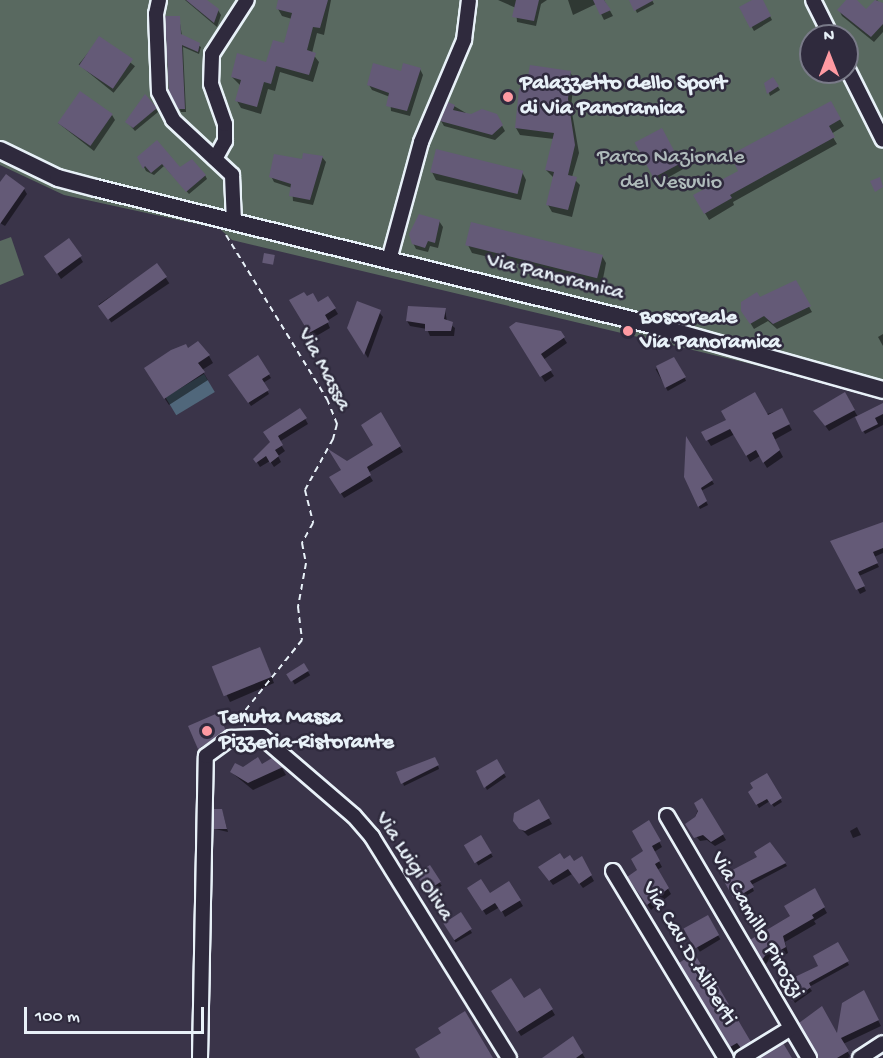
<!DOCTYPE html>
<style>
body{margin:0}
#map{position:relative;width:883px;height:1058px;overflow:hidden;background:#3a3449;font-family:"Gochi Hand",sans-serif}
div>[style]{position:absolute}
.green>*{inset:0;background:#596960}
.water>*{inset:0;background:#50677b;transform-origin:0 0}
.shadow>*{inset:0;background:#0007;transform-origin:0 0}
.building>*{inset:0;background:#645a77;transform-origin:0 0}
.path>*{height:2px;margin-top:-1px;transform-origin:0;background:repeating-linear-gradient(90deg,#e8f1f8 0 6px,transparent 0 10.5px)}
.roads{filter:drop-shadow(2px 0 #e8f1f8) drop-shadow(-2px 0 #e8f1f8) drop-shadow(0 2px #e8f1f8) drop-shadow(0 -2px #e8f1f8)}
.minor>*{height:14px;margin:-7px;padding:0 7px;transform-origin:7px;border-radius:7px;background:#2f2a3d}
.tertiary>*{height:16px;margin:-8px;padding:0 8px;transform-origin:8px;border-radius:8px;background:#2f2a3d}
.dots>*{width:16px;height:16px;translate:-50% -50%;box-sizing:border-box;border:3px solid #2f2a3d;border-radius:50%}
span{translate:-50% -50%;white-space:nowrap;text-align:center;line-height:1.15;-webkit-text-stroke:5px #2f2a3d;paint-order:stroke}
.poi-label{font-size:22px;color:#e8f1f8;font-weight:700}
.left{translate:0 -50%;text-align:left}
.park-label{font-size:22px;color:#afbbbb}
.street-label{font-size:22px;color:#e8f1f8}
.north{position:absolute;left:799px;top:24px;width:60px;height:60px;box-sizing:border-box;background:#2f2a3d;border:2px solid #797a88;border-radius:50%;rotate:0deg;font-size:16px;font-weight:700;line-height:24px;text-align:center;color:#e8f1f8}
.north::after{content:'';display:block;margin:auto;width:21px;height:27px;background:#ff9aa2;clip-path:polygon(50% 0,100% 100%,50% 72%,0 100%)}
.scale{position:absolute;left:24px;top:1007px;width:180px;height:27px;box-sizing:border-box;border:3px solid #e8f1f8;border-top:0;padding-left:8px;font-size:18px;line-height:21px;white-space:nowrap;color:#e8f1f8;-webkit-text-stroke:4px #2f2a3d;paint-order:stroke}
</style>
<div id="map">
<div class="green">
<div style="clip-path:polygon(evenodd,0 0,883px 0,883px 399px,743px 362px,232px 240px,220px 229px,64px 195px,0 165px,0 0,811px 36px,847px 36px,847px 72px,811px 72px,811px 36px)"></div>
<div style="clip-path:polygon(11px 237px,24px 275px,0 285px,0 241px)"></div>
</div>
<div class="water">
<div style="left:204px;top:374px;width:21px;height:45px;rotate:59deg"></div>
</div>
<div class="shadow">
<div style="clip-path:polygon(185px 0,205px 0,218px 10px,221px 15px,217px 27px)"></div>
<div style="clip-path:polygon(280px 0,331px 0,324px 35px,317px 33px,312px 53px,319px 62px,313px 82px,280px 72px,275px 91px,268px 89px,261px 114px,241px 108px,237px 101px,241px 86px,232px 77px,268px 64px,285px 45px,292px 19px,282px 16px,278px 9px)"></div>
<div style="clip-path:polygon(498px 0,547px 0,541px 4px,536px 26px,517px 22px,516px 8px)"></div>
<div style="clip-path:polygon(568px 0,604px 0,613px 16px,604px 20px,596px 4px,573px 15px)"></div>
<div style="clip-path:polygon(631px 0,652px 0,654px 4px,637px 13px)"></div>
<div style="clip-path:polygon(755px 0,762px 0,772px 20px,754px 31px,741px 8px)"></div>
<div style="clip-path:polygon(848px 0,855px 0,866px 11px,877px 0,883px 8px,883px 32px,874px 42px,842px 16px,839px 10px)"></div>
<div style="clip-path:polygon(179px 17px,182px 36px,201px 47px,199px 54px,183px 47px,186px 112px,181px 112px,170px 91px)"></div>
<div style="left:100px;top:38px;width:45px;height:34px;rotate:39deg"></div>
<div style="clip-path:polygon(420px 69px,423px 75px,410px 116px,391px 111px,390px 97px,372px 90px,369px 85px)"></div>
<div style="clip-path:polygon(570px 72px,574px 79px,571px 107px,579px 153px,572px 177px,580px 185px,572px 217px,552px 212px,548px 205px,554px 178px,546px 170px,554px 139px,520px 135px,516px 128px)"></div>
<div style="clip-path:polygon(773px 79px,780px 90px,770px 96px,766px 84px)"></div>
<div style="clip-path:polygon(830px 103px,844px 126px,831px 134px,837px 144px,733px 202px,734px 205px,709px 220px,695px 196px,740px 172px)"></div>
<div style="clip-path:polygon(454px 106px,471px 116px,496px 115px,505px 131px,495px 140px,444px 126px,441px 121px)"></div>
<div style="clip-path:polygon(156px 109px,158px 112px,135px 131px,127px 122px)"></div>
<div style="clip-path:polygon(112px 115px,115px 120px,94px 151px,58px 123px)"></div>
<div style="left:661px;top:130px;width:45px;height:28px;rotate:61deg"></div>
<div style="clip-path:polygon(139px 157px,205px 175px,207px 179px,189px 194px,164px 166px,154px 175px,146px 171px)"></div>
<div style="clip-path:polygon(322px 157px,326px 162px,313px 205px,293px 201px,292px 188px,274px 182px,271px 176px)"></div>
<div style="clip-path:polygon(432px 172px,522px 172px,526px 180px,521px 200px,436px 180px)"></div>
<div style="clip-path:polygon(0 183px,24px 189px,27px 194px,5px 226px,0 223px)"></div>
<div style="clip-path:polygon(439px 221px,443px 227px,438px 248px,430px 246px,428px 252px,416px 249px,413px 243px)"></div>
<div style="clip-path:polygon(468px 245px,602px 256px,606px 263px,602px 284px,472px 253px)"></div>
<div style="clip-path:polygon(80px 257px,83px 262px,61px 279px,49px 261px)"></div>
<div style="left:157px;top:265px;width:22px;height:70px;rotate:56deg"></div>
<div style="clip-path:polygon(795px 282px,812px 312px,777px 329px,768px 321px,754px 329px,743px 311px)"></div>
<div style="clip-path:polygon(328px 298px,338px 314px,327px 321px,330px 328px,313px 338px,291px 301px,318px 304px)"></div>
<div style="clip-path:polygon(445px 309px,447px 322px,455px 328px,454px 336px,430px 336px,427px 329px,410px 326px,407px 321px)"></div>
<div style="clip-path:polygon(379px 312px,383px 317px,368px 358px,349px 328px)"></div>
<div style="clip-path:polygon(511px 327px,560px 332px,567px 343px,543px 360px,554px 376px,545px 382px)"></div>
<div style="clip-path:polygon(883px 334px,883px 346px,878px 337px)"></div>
<div style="clip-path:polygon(188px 350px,209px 356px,213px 363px,202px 370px,208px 380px,169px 405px,150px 376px)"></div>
<div style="clip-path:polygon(257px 357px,271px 378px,263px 383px,269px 394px,251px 406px,230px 375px)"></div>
<div style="left:674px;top:359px;width:25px;height:21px;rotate:61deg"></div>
<div style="clip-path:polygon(845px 394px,858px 417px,883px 405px,883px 425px,865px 434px,856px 416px,829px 431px,818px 416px)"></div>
<div style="clip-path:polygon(300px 410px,308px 424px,279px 442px,285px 451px,278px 456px,281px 462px,274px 467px,270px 461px,260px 467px,255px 459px)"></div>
<div style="clip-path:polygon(781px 410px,792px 430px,774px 440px,783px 457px,767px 468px,760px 456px,750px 462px,735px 434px,711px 446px,703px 433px)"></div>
<div style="clip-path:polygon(380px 414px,403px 452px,368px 473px,373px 481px,344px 498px,331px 478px,375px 446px)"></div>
<div style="clip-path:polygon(687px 441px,714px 484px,701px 491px,708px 505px,700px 509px,685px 477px)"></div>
<div style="clip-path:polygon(883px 529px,883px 553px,874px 557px,879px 567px,859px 576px,866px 591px,860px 594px,833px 542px)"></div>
<div style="clip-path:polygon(262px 654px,274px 683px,230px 702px,214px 668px)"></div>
<div style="left:304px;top:665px;width:12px;height:18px;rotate:59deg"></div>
<div style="clip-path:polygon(221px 721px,228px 737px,203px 753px,190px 727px)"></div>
<div style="clip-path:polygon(496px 761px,506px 777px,487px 790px,478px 771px)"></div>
<div style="clip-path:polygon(437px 762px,439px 769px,404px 786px,403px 783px)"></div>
<div style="clip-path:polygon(261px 766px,282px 768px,286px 775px,253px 790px,231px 772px)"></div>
<div style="clip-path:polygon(766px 775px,782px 802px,774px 807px,770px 801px,759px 808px,750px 792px)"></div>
<div style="clip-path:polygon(702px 800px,726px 840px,715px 846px,707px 840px,700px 841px,690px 829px)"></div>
<div style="clip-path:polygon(538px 801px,552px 824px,528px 836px,518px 826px)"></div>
<div style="clip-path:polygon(221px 810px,223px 814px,228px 832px,215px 829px)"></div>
<div style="clip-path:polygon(649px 822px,662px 847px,654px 852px,662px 867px,657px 870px,671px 894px,651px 910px,632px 882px,645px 852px)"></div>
<div style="clip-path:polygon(857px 827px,861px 835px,853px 838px,850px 831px)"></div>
<div style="left:481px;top:837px;width:23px;height:17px;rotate:59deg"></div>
<div style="clip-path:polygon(581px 858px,594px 881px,583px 888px,572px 874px,553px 885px,540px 868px,563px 861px,574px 863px)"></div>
<div style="clip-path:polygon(785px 863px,787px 866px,751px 885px,754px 891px,737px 901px,723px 877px)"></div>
<div style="left:430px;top:867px;width:22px;height:14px;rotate:58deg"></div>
<div style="clip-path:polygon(509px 883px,523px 906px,505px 917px,500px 907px,486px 915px,469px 888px,489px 896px)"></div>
<div style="clip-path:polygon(814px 890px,827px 913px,814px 921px,816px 924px,785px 942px,788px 953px,781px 957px,772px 955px,766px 964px,752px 941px,792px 916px)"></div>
<div style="left:461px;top:914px;width:22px;height:19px;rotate:60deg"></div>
<div style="left:707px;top:917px;width:26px;height:24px;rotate:59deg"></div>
<div style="clip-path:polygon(837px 944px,849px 965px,809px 987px,812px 991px,795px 1003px,784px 984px,820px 966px)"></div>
<div style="clip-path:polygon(681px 963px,705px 966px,753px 1048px,745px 1053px,741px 1047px,734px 1052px)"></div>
<div style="clip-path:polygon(540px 990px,555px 1015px,521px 1036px,493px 992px,523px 1000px)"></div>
<div style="clip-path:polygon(864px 992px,881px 1026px,843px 1044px,850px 1056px,848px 1058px,818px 1058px,838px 1038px)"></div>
<div style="clip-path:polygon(573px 1038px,585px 1058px,545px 1058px)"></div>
</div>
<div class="building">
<div style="clip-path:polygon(186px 0,207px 0,219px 9px,214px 23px)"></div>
<div style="clip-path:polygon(278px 0,328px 0,320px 28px,313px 27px,307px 50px,316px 53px,309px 75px,276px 66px,271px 84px,264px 82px,257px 107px,235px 101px,241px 80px,231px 77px,237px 53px,266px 62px,273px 40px,284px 43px,292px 13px,276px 9px)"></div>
<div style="clip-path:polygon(516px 0,539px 0,534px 21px,512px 17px)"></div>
<div style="clip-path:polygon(593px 0,604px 0,611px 10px,600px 15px)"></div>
<div style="clip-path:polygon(629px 0,654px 0,634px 11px)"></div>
<div style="clip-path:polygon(752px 0,763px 0,771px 16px,750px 28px,739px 7px)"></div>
<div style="clip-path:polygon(846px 0,857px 0,866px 9px,875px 0,883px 3px,883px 24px,871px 37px,837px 10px)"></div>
<div style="clip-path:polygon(165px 16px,180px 16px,181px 34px,200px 43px,198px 52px,182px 45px,185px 109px,178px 109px,169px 92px)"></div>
<div style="left:99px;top:36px;width:41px;height:36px;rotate:34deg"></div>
<div style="clip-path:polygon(373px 63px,401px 71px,403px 63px,421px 68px,407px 111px,386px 106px,389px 93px,367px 85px)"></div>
<div style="clip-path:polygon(530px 65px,571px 71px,568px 99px,575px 145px,568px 175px,577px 177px,568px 210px,546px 205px,554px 172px,545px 170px,554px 133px,515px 128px,519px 89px,527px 82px)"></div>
<div style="clip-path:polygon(773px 77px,779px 86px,767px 94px,764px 83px)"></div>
<div style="left:80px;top:91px;width:40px;height:39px;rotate:35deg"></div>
<div style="clip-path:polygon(145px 94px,157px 108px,133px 128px,125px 122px)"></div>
<div style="clip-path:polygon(831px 101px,841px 119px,829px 126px,835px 137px,730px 195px,732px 198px,704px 214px,693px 195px,738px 171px,730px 155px)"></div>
<div style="clip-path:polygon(448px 102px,455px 105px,453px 110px,471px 114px,482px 109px,497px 114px,503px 125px,492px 135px,440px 121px)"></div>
<div style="left:662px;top:128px;width:40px;height:31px;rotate:62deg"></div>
<div style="clip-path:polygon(157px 140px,180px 167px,192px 159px,206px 175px,186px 192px,162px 164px,151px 173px,145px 166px,143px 169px,137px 157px)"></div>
<div style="left:436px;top:149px;width:90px;height:24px;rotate:14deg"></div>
<div style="clip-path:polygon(303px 153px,323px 156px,310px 200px,289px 196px,291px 184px,269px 177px,274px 154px,302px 159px)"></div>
<div style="clip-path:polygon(6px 174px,25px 188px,0 224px,0 182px)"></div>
<div style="clip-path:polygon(880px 177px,883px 187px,875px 192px,870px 181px)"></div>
<div style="clip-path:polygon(419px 214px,440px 220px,435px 243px,428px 241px,425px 248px,412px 244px,409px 234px)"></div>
<div style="left:471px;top:222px;width:136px;height:24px;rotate:14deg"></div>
<div style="left:69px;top:238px;width:22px;height:31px;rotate:54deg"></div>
<div style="left:264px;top:253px;width:11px;height:10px;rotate:10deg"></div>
<div style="left:157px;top:263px;width:17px;height:73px;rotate:54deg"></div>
<div style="clip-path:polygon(796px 280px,811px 306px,773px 324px,764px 316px,750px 324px,741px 311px,741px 302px,757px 292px,760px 297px)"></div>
<div style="clip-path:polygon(304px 292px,307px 296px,313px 293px,318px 302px,328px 296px,336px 308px,325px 315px,329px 322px,309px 333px,289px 300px)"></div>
<div style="clip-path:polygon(357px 301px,381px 310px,364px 355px,347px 328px)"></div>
<div style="clip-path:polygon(408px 306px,446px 308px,444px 319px,453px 322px,451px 331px,425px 331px,425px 324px,406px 321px)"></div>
<div style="clip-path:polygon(516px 322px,561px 331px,565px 337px,541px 354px,552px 370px,540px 377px,509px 327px)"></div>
<div style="clip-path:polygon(198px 341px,210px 355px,198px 363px,205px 372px,164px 399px,144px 368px,171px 350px,186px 344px,188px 348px)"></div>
<div style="clip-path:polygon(258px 355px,270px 374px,262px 379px,269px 390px,248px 403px,228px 375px)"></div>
<div style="clip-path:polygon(674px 357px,686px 377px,665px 388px,656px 366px)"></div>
<div style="clip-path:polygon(755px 392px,768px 415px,782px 408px,790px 424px,772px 433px,780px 450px,763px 463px,756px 450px,746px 456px,730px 429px,706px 441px,701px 432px,726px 420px,721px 411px)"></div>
<div style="clip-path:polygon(845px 392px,855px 410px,825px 426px,813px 411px)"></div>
<div style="clip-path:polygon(883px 403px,883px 414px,875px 418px,878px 424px,862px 432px,855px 417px)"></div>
<div style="clip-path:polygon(300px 408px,307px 418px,278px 436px,283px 445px,275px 450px,279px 456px,270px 463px,266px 456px,256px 463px,253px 459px,270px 442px,263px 432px)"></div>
<div style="clip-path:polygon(381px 412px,401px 446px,367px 467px,371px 475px,340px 494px,329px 477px,341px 470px,328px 449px,347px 461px,373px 445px,361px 425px)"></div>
<div style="clip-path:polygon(686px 436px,713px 480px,701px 488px,707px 501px,698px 507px,684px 477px)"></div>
<div style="clip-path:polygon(883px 522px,883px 548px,873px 552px,878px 563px,858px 572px,865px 586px,856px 590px,830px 541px)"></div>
<div style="left:260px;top:647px;width:32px;height:52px;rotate:68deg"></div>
<div style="left:304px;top:663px;width:9px;height:21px;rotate:58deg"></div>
<div style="clip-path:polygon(218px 713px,226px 731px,198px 749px,188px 726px)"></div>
<div style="clip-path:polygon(258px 757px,262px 764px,272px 758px,283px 767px,248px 783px,230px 772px,235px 763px,243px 767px)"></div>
<div style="clip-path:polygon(435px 757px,439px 765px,401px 784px,396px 772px)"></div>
<div style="clip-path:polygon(497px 759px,505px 773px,484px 788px,476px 771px)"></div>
<div style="clip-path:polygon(767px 773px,782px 798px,771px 805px,767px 799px,756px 805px,748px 792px,753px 788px,750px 783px)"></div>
<div style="clip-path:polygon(702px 798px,724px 834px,711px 842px,703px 835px,694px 838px,685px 824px,695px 817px,698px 811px,694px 803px)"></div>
<div style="clip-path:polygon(539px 799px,550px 818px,525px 831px,519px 829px,513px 821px,514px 813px)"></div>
<div style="clip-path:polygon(214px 809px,222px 809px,227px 829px,214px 829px)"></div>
<div style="clip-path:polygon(649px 820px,661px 841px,652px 846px,660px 861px,655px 864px,669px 888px,647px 905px,627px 877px,637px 870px,631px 859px,643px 851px,632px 831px)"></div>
<div style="left:481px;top:835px;width:21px;height:20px;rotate:59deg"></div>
<div style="clip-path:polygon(770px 842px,786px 863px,750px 881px,754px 887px,734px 899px,721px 876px,757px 857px,754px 852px)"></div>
<div style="clip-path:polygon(560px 853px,564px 859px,570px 855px,574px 861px,582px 856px,592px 875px,579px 884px,568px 869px,549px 881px,538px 867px)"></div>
<div style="left:430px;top:865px;width:20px;height:17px;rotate:57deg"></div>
<div style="clip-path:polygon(481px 879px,490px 893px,509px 881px,521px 900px,501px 912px,495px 903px,482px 911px,467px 888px)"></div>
<div style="clip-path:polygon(815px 888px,825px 907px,812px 915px,814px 918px,783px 936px,786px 947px,777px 952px,769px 950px,762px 960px,750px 940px,790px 916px,784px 906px)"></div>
<div style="left:461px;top:912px;width:20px;height:21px;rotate:57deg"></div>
<div style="left:708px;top:915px;width:23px;height:28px;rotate:61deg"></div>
<div style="clip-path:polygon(838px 942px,849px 961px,809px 983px,811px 987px,792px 1001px,782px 983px,818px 966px,813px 956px)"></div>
<div style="clip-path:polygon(694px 953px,702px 966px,705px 964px,751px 1042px,741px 1048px,737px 1043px,730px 1047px,679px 963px)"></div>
<div style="clip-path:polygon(511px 978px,524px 998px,540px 988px,553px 1009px,517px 1032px,491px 991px)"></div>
<div style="clip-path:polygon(864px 990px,879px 1020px,841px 1038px,849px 1051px,837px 1058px,818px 1058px,799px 1023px,822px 1006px,837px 1033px,842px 1003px)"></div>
<div style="clip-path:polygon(465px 1011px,493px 1058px,420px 1058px,415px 1049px,441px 1033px,438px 1028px)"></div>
<div style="clip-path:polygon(573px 1036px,583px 1053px,576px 1058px,542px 1058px)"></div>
<div style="clip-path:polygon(783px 1043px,792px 1058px,759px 1058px)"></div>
</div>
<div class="path">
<div style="left:226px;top:235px;width:193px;rotate:58.4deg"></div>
<div style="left:327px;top:399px;width:27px;rotate:68deg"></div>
<div style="left:337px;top:424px;width:16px;rotate:105deg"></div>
<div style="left:333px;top:439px;width:58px;rotate:118.8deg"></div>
<div style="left:305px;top:490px;width:34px;rotate:76deg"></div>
<div style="left:313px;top:523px;width:23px;rotate:119deg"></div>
<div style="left:302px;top:543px;width:20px;rotate:79deg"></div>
<div style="left:306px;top:563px;width:45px;rotate:100.3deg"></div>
<div style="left:298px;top:607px;width:33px;rotate:83deg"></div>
<div style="left:302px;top:640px;width:92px;rotate:128.9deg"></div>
<div style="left:244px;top:712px;width:14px;rotate:86deg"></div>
</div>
<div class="roads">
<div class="minor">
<div style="left:159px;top:0;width:14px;rotate:102deg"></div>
<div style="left:156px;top:14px;width:78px;rotate:87.8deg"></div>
<div style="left:159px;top:92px;width:31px;rotate:63deg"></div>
<div style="left:173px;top:120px;width:81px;rotate:43deg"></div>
<div style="left:232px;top:175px;width:47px;rotate:87.6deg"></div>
<div style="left:813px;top:0;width:40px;rotate:63.4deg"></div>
<div style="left:847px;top:68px;width:80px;rotate:63.4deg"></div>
<div style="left:215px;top:159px;width:21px;rotate:-61deg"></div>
<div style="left:225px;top:141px;width:17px;rotate:-90deg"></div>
<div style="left:225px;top:124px;width:42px;rotate:-109.3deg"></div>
<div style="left:211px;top:84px;width:30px;rotate:-88deg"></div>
<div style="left:212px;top:54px;width:64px;rotate:-57.1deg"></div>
<div style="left:389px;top:260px;width:122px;rotate:-74.8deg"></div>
<div style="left:421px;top:142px;width:111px;rotate:-67.1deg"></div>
<div style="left:464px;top:40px;width:40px;rotate:-82.9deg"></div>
<div style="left:667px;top:816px;width:281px;rotate:59.6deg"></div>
<div style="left:613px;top:871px;width:218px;rotate:58.9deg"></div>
<div style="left:200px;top:1058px;width:302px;rotate:-88.9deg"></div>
<div style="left:206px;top:756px;width:31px;rotate:-36deg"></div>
<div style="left:231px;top:738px;width:31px;rotate:-2deg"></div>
<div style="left:262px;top:737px;width:121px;rotate:40.7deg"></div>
<div style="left:354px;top:816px;width:28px;rotate:49deg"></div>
<div style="left:372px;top:837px;width:260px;rotate:58.2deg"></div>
<div style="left:742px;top:1058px;width:57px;rotate:-31.5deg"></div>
<div style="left:860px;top:1058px;width:27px;rotate:-33deg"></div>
</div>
<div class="tertiary">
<div style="left:0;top:150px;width:64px;rotate:25.8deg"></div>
<div style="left:58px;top:178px;width:39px;rotate:15deg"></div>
<div style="left:96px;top:188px;width:573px;rotate:13.84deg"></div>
<div style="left:652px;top:325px;width:240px;rotate:15.7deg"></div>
</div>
</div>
<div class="dots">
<div style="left:508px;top:97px;background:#ff9aa2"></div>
<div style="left:628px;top:331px;background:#ff9aa2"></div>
<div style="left:207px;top:731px;background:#ff9aa2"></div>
</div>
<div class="poi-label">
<span class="left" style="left:520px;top:97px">Palazzetto dello Sport<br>di Via Panoramica</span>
<span class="left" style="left:640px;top:331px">Boscoreale<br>Via Panoramica</span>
<span class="left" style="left:219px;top:731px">Tenuta Massa<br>Pizzeria-Ristorante</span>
</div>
<div class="park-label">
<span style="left:671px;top:171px">Parco Nazionale<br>del Vesuvio</span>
</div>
<div class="street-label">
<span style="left:555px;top:278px;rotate:14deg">Via Panoramica</span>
<span style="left:323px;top:370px;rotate:62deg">Via Massa</span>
<span style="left:413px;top:867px;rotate:57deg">Via Luigi Oliva</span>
<span style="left:756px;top:926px;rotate:60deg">Via Camillo Pirozzi</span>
<span style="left:688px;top:954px;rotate:59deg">Via Cav.D.Aliberti</span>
</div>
<div class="north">N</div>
<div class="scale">100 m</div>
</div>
